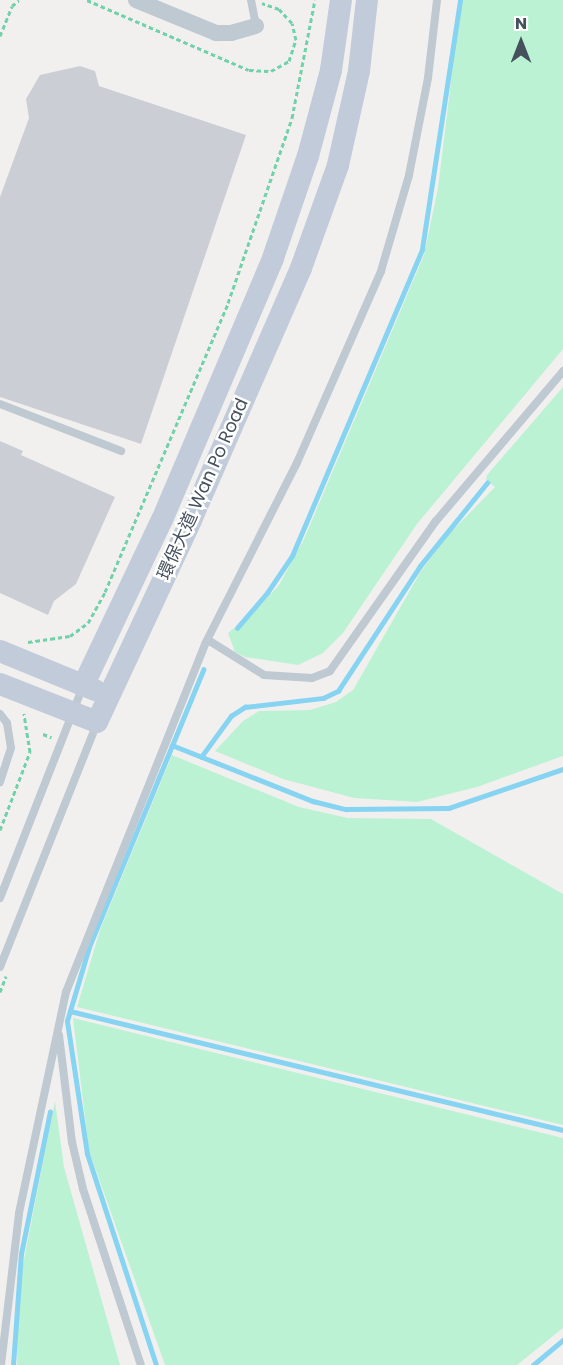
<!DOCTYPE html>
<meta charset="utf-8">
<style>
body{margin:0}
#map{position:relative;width:563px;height:1365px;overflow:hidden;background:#f2f0ef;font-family:Poppins,"Noto Sans TC",sans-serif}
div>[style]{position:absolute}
.green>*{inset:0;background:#bcf2d4}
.stream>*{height:4.5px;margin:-2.25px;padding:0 2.25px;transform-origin:2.25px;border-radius:2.25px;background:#86d4f1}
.building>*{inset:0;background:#cbced5}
.path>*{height:3px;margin-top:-1.5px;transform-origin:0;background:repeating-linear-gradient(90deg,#71d2a9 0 4.5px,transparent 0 7.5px)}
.lane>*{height:8px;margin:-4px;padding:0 4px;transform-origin:4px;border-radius:4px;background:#bfc9d2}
.street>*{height:16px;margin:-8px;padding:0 8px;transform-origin:8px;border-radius:8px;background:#bfc9d2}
.secondary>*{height:22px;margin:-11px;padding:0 11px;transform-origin:11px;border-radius:11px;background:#c1cbd9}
span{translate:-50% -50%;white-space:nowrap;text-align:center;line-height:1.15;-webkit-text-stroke:5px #fff;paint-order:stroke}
.street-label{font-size:18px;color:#46515e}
.north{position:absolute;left:491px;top:12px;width:60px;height:60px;-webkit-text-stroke:4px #fff;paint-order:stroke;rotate:0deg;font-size:16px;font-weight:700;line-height:24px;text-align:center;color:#46515e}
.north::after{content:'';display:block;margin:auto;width:21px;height:27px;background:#46515e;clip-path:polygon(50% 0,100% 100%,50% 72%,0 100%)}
</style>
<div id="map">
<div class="green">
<div style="clip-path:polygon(461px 0,563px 0,563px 349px,417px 524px,343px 633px,323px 653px,298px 665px,245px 657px,235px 652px,228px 633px,234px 628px,239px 629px,279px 585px,304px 539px,424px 255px,438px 188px)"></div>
<div style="clip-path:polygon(563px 387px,563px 756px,477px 787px,417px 802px,354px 798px,283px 779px,215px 751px,243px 721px,259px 711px,310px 710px,336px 702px,353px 690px,421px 571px,450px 533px,495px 487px,486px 480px,487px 475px)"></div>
<div style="clip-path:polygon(172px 755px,299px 807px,348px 818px,431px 819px,563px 894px,563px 1125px,77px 1007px,100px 930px)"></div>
<div style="clip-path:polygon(73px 1018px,563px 1138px,563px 1328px,517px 1365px,165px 1365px,89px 1151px)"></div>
<div style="clip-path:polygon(55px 1101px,64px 1167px,120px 1365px,17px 1365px,18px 1290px)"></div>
</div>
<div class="stream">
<div style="left:237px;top:628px;width:46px;rotate:-49.4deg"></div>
<div style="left:267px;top:593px;width:45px;rotate:-56deg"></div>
<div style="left:292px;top:556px;width:333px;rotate:-67deg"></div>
<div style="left:422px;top:249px;width:252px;rotate:-81.3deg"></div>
<div style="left:172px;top:745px;width:152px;rotate:21.7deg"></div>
<div style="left:313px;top:801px;width:34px;rotate:14deg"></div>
<div style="left:346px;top:809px;width:103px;rotate:-0.6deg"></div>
<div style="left:449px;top:808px;width:120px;rotate:-18.9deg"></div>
<div style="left:201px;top:757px;width:51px;rotate:-53.8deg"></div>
<div style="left:231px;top:716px;width:17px;rotate:-33deg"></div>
<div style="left:245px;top:707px;width:79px;rotate:-6.6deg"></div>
<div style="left:323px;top:698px;width:17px;rotate:-25deg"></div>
<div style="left:338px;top:691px;width:149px;rotate:-56.7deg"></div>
<div style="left:420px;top:566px;width:107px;rotate:-51.1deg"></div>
<div style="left:70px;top:1011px;width:507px;rotate:13.57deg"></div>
<div style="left:13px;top:1365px;width:111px;rotate:-85.9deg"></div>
<div style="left:21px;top:1254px;width:145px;rotate:-78.5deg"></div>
<div style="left:156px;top:1365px;width:222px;rotate:-108.1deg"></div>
<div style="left:87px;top:1154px;width:134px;rotate:-98.6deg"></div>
<div style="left:67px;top:1021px;width:77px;rotate:-73.4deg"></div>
<div style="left:89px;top:947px;width:300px;rotate:-67.6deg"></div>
<div style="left:533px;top:1365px;width:39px;rotate:-40deg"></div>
</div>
<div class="building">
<div style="clip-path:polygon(80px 66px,95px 71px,99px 86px,246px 135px,141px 444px,0 397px,0 197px,29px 118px,26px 99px,40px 75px)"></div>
<div style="clip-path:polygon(0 441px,23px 451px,21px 455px,115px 497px,76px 584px,54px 601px,48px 615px,0 593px)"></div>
</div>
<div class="path">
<div style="left:87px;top:0;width:176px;rotate:23.4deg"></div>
<div style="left:249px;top:70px;width:22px;rotate:3deg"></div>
<div style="left:271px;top:71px;width:21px;rotate:-29deg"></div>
<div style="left:289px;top:61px;width:22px;rotate:-72deg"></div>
<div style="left:296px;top:40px;width:17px;rotate:-103deg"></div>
<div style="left:292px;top:23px;width:19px;rotate:-133deg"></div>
<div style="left:279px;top:9px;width:18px;rotate:-161deg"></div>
<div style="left:0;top:36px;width:32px;rotate:-68deg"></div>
<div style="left:12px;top:6px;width:9px;rotate:-41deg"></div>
<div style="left:28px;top:642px;width:42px;rotate:-8.1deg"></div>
<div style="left:70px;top:636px;width:22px;rotate:-36deg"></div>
<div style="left:88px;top:623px;width:35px;rotate:-61deg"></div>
<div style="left:105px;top:592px;width:314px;rotate:-66.9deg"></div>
<div style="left:228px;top:303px;width:196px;rotate:-70.9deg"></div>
<div style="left:292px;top:118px;width:120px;rotate:-79deg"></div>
<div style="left:43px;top:734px;width:9px;rotate:21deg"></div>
<div style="left:0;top:830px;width:84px;rotate:-69deg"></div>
<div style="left:30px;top:752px;width:39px;rotate:-99deg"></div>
<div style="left:0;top:992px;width:17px;rotate:-69deg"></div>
</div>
<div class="lane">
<div style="left:251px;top:0;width:26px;rotate:79deg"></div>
<div style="left:0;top:404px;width:130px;rotate:21.2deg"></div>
<div style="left:208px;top:640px;width:66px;rotate:32deg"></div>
<div style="left:264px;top:675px;width:48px;rotate:3.6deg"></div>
<div style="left:312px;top:678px;width:19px;rotate:-21deg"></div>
<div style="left:330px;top:671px;width:184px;rotate:-54.8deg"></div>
<div style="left:436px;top:521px;width:197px;rotate:-49.7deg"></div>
<div style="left:0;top:714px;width:11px;rotate:52deg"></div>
<div style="left:7px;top:723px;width:25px;rotate:81deg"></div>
<div style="left:11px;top:748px;width:36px;rotate:108deg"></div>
<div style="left:0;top:898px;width:228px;rotate:-68.6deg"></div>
<div style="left:0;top:967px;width:263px;rotate:-68.3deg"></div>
<div style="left:59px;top:1035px;width:108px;rotate:83.1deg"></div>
<div style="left:72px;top:1142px;width:48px;rotate:76.8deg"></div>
<div style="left:83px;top:1189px;width:185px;rotate:71.8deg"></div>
<div style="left:1px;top:1365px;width:153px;rotate:-83.2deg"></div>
<div style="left:19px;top:1213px;width:226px;rotate:-78deg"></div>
<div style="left:66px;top:992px;width:375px;rotate:-68.2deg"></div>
<div style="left:205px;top:644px;width:201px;rotate:-63.1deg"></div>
<div style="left:296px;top:465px;width:212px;rotate:-66.3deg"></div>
<div style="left:381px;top:271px;width:100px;rotate:-73.7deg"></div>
<div style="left:409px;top:175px;width:99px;rotate:-78.9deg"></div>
<div style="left:428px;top:78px;width:79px;rotate:-83.4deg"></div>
</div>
<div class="street">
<div style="left:136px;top:0;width:87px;rotate:22.4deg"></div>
<div style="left:216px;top:33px;width:15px"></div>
<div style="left:231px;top:33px;width:26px;rotate:-16deg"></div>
</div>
<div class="secondary">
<div style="left:0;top:651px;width:103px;rotate:22.3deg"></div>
<div style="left:0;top:684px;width:104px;rotate:21.4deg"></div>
<div style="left:97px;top:722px;width:223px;rotate:-65deg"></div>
<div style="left:191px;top:520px;width:275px;rotate:-66.4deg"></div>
<div style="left:301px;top:268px;width:109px;rotate:-70.2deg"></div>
<div style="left:338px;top:165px;width:96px;rotate:-77.4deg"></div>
<div style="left:359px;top:71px;width:71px;rotate:-83.6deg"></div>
<div style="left:83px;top:686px;width:184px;rotate:-64.6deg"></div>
<div style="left:162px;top:520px;width:285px;rotate:-67deg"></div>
<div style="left:273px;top:258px;width:108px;rotate:-71.1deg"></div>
<div style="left:308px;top:156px;width:89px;rotate:-75deg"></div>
<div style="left:331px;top:70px;width:71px;rotate:-81.9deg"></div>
</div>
<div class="street-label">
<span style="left:203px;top:489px;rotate:-66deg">環保大道 Wan Po Road</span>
</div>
<div class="north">N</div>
</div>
